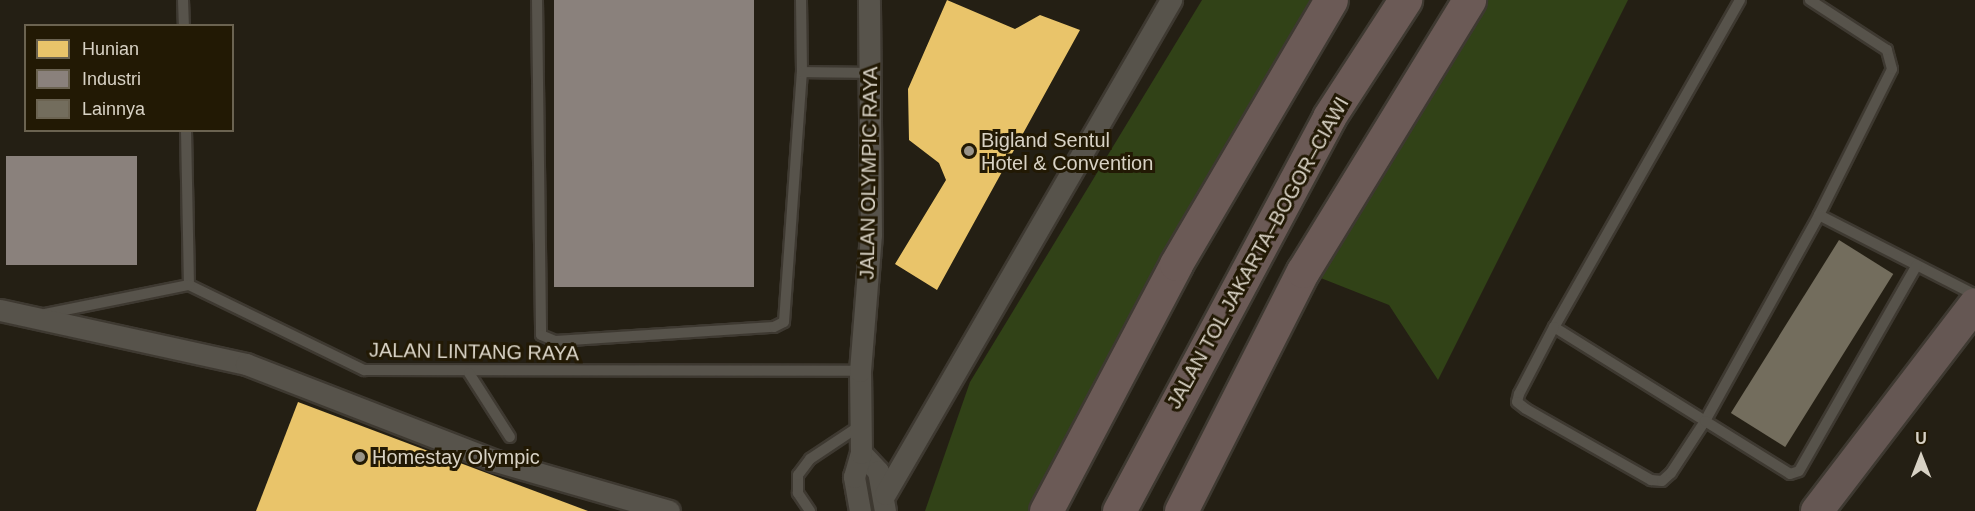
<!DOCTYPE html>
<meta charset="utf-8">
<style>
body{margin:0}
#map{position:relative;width:1975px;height:511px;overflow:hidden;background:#241f14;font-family:Helvetica,sans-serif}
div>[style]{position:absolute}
.green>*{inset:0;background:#314217}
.homes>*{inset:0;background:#e9c46a}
.industry>*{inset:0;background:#8a817c;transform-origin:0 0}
.building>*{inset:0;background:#736d5d;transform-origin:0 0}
.roads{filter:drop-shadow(2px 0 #3e3931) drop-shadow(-2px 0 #3e3931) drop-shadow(0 2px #3e3931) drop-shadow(0 -2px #3e3931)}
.service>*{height:10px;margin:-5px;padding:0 5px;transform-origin:5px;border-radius:5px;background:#57534b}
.minor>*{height:21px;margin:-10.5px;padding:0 10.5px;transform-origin:10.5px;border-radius:10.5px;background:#57534b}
.primary>*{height:32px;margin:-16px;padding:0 16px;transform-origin:16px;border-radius:16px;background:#655753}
.motorway>*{height:33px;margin:-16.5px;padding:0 16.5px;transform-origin:16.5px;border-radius:16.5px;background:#6b5a56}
.dots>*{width:16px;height:16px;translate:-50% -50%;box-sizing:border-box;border:3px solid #221904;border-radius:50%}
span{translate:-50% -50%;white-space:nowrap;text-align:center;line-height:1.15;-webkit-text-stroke:6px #221904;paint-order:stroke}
.poi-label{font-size:20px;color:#d8d2c5}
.left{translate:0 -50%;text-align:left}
.street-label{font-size:20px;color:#d8d2c5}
.legend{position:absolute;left:24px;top:24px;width:210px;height:108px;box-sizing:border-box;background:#221904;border:2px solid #6b6351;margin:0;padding:8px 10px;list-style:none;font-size:18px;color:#d8d2c5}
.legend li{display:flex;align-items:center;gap:12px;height:30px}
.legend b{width:30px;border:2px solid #6b6351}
.north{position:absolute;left:1891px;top:427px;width:60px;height:60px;-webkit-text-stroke:4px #221904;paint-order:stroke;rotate:0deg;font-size:16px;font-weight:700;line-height:24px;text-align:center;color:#d8d2c5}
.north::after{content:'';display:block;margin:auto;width:21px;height:27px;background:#d8d2c5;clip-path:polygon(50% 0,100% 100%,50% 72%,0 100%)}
</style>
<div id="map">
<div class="green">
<div style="clip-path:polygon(1202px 0,1331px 0,1046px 511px,925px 511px,970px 382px)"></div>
<div style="clip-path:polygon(1469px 0,1628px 0,1438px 380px,1389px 305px,1303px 271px)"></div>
</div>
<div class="homes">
<div style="clip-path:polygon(947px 0,1015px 29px,1040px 15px,1080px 30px,937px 290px,895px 264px,946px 180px,939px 163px,909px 140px,908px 89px)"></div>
<div style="clip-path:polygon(298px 402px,588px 511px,256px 511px)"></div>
</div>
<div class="industry">
<div style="left:554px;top:0;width:200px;height:287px"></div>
<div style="left:6px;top:156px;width:131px;height:109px"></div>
</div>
<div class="building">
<div style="left:1839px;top:240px;width:64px;height:204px;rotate:32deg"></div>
</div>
<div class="roads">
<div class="service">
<div style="left:183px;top:0;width:26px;rotate:88deg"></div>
<div style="left:537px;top:0;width:335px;rotate:89.3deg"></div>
<div style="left:541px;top:335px;width:15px;rotate:23deg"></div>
<div style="left:555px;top:341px;width:219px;rotate:-3.7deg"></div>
<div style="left:774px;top:327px;width:11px;rotate:-27deg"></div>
<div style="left:784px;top:322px;width:251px;rotate:-85.9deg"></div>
<div style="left:802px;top:72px;width:72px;rotate:-90.8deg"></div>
<div style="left:1740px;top:0;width:376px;rotate:119.6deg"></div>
<div style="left:1554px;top:327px;width:178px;rotate:31.9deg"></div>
<div style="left:1705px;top:421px;width:235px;rotate:-61deg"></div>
<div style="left:1819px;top:215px;width:163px;rotate:-63.4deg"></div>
<div style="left:1892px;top:69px;width:20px;rotate:-105deg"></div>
<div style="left:1887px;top:50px;width:92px;rotate:-147deg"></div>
<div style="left:802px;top:72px;width:69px;rotate:0.8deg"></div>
<div style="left:186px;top:130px;width:155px;rotate:88.9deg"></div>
<div style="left:189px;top:285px;width:195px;rotate:25.9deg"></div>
<div style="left:364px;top:370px;width:496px;rotate:0.1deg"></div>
<div style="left:1819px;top:215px;width:175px;rotate:27.1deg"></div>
<div style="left:45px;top:314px;width:147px;rotate:-11.4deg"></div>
<div style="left:1554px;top:327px;width:76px;rotate:117.6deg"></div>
<div style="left:1519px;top:394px;width:8px;rotate:104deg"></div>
<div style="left:1517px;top:402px;width:11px;rotate:38deg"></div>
<div style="left:1526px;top:409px;width:144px;rotate:29.6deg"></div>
<div style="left:1651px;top:480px;width:11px;rotate:5deg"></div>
<div style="left:1662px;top:481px;width:12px;rotate:-42deg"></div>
<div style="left:1671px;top:473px;width:62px;rotate:-56.8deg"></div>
<div style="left:1705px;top:421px;width:100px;rotate:31.9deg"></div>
<div style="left:1790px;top:474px;width:9px;rotate:-18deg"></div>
<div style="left:1799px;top:471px;width:237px;rotate:-60.2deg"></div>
<div style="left:469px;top:373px;width:76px;rotate:57.4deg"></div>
<div style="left:810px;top:511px;width:22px;rotate:-124deg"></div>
<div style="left:798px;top:493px;width:18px;rotate:-90deg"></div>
<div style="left:798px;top:475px;width:20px;rotate:-53deg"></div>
<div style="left:810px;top:459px;width:58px;rotate:-33.7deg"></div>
</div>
<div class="minor">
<div style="left:0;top:310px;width:252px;rotate:12.4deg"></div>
<div style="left:246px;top:364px;width:268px;rotate:21.2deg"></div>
<div style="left:496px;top:461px;width:180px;rotate:16.1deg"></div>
<div style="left:861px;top:453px;width:25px;rotate:47deg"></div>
<div style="left:878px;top:471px;width:41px;rotate:80.1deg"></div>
<div style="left:885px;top:494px;width:571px;rotate:-59.93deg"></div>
<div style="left:860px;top:511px;width:35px;rotate:-100deg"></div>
<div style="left:854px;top:477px;width:25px;rotate:-74deg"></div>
<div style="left:861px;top:453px;width:82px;rotate:-90.7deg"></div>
<div style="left:860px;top:371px;width:137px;rotate:-85.4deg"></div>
<div style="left:871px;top:234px;width:234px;rotate:-90.5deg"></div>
</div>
<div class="primary">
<div style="left:1817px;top:511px;width:260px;rotate:-52.6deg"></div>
</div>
<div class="motorway">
<div style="left:1046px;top:511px;width:279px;rotate:-62.2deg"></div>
<div style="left:1176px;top:264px;width:306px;rotate:-59.6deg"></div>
<div style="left:1119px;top:511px;width:446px;rotate:-61.9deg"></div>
<div style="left:1329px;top:117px;width:140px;rotate:-57deg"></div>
<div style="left:1181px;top:511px;width:269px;rotate:-63.1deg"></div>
<div style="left:1303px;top:271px;width:318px;rotate:-58.5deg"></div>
</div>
</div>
<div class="dots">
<div style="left:969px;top:151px;background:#999387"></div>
<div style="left:360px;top:457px;background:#999387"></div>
</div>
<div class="poi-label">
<span class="left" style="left:981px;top:152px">Bigland Sentul<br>Hotel &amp; Convention</span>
<span class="left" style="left:372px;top:457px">Homestay Olympic</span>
</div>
<div class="street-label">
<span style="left:869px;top:173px;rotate:-89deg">JALAN OLYMPIC RAYA</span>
<span style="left:1258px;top:253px;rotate:-61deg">JALAN TOL JAKARTA–BOGOR–CIAWI</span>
<span style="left:474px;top:352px;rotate:1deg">JALAN LINTANG RAYA</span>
</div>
<ul class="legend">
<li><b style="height:16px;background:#e9c46a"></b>Hunian</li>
<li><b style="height:16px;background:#8a817c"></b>Industri</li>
<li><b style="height:16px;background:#736d5d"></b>Lainnya</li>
</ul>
<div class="north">U</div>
</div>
